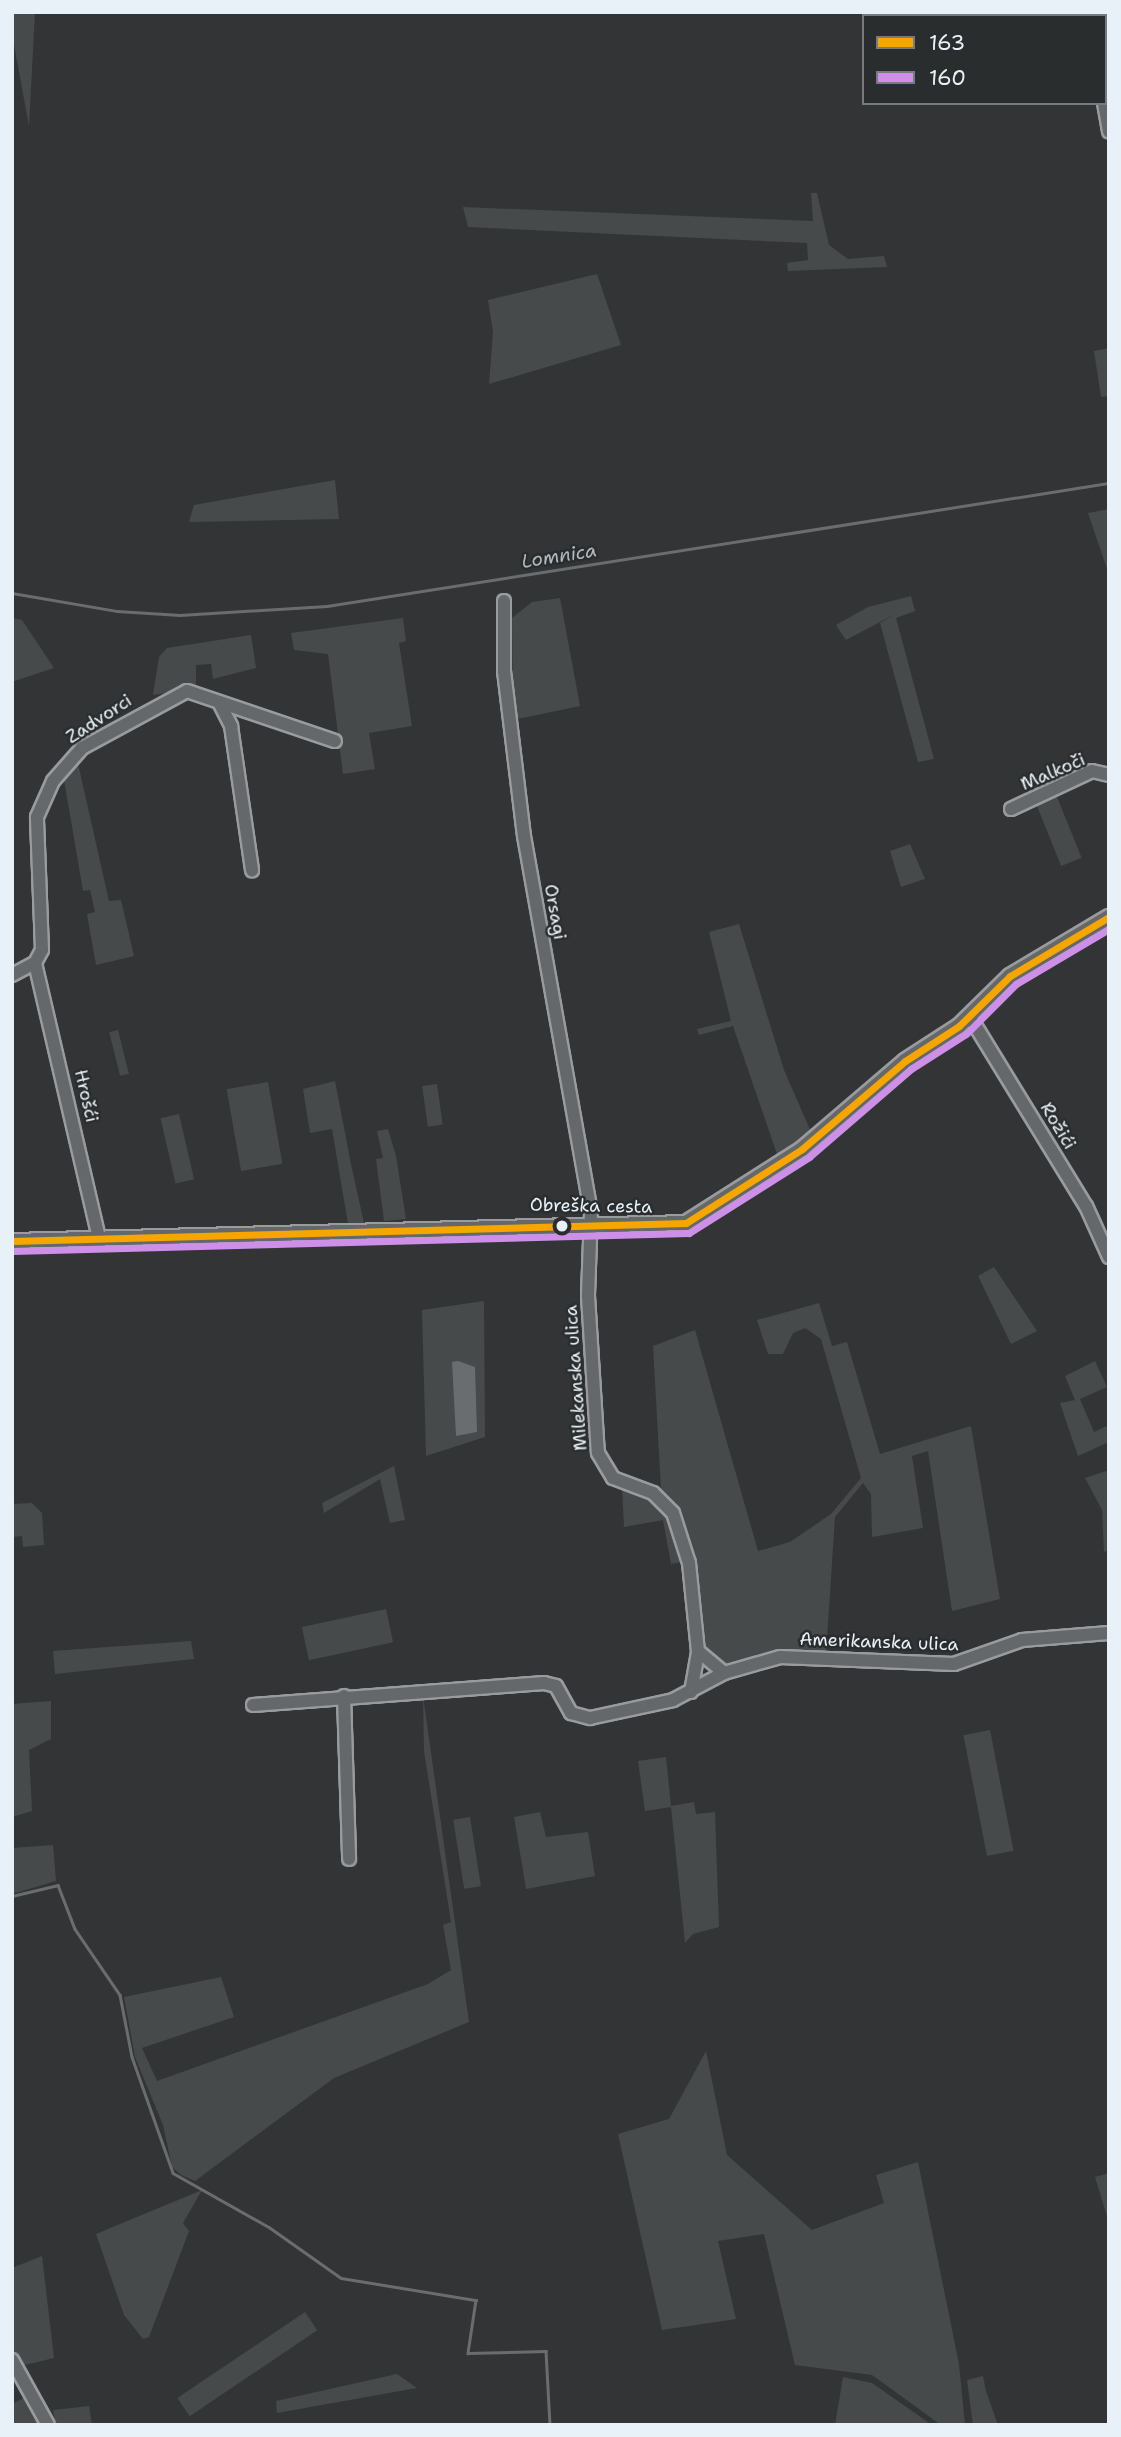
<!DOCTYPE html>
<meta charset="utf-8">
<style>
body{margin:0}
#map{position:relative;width:1121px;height:2437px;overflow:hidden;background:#333435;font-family:"Shantell Sans",sans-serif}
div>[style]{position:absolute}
.green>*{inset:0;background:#464a4b;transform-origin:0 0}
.water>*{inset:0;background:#696d70}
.stream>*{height:2.5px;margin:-1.25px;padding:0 1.25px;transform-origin:1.25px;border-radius:1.25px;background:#696d70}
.roads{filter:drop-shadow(2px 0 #999b9e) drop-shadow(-2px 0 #999b9e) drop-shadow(0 2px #999b9e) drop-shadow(0 -2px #999b9e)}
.minor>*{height:12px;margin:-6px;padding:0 6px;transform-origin:6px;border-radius:6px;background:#64686b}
.major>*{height:14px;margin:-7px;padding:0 7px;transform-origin:7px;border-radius:7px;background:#64686b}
.bus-1>*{height:7px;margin:-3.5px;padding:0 3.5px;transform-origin:3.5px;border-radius:3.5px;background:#f7a600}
.bus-2>*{height:7px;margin:-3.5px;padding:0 3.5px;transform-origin:3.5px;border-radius:3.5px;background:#ce8fe9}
.dots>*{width:19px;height:19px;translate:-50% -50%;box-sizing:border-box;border:4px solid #2a2d2e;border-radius:50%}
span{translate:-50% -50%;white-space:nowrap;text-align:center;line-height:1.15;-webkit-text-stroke:5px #2a2d2e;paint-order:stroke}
.street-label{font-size:18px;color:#e8f1f8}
.water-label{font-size:19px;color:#b1b8be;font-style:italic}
.frame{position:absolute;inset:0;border:14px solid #e8f1f8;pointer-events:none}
.legend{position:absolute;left:862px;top:14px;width:245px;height:91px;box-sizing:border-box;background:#2a2d2e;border:2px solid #767b7f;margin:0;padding:9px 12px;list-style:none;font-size:21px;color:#e8f1f8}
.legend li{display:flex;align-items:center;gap:14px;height:35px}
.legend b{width:35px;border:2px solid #767b7f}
</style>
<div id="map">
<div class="green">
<div style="clip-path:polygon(12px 12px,35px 12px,29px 126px,12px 34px)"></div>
<div style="clip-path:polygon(811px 193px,817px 193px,829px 245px,848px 259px,884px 256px,887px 267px,788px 271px,787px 263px,808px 260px,807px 243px,468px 227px,463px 207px,813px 221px)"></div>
<div style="clip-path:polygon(597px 274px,621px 345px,489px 384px,493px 332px,488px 300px)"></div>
<div style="clip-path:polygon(1109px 348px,1109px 396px,1101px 397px,1094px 351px)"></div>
<div style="clip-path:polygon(335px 480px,339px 519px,189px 522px,194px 505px)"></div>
<div style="clip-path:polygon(1109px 509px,1109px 575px,1088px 513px)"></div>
<div style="clip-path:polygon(911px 596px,915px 611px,896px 618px,934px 759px,918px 762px,880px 623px,895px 614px,846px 640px,836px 625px,868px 607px)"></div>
<div style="clip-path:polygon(560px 598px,580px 706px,513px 720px,512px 618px,532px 602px)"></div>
<div style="clip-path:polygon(12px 618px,22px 620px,54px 668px,12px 682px)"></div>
<div style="clip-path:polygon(403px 618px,406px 641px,399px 643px,412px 726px,369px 733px,375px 769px,343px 774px,328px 654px,294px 650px,291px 633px)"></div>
<div style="clip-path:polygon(251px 635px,256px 668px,213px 679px,211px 664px,196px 665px,196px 689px,153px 695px,159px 657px,167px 648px)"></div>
<div style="clip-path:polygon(77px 759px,109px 901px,121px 900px,134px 956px,96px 965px,87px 914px,95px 912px,90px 890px,83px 891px,63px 774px)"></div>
<div style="left:1055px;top:792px;width:71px;height:22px;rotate:68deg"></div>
<div style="clip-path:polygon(910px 844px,925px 879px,901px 887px,890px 851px)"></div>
<div style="clip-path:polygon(739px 924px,784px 1070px,812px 1134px,779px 1160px,733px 1026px,699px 1035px,697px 1029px,731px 1021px,709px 932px)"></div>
<div style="left:118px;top:1030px;width:45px;height:9px;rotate:76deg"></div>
<div style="clip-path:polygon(335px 1081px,351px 1164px,364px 1223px,348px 1224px,332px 1129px,310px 1133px,303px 1089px)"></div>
<div style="left:268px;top:1082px;width:83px;height:42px;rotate:80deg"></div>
<div style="left:437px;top:1084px;width:41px;height:15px;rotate:82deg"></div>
<div style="left:179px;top:1114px;width:67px;height:19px;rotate:77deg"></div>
<div style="clip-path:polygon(388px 1129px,396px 1156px,406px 1219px,384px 1221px,376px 1159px,383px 1158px,377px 1131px)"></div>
<div style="clip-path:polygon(994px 1267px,1037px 1331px,1011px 1344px,978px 1276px)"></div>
<div style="clip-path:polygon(484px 1301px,485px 1437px,426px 1456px,422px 1310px)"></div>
<div style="clip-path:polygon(819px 1303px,832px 1346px,847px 1342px,880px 1454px,971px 1426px,1000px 1599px,952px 1611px,928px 1451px,912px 1456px,923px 1528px,872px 1537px,871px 1494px,863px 1483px,835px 1517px,826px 1655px,787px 1651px,727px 1669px,703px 1646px,688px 1538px,661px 1489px,653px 1346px,695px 1330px,758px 1551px,790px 1542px,831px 1514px,861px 1478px,821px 1339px,805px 1328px,793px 1333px,783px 1354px,768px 1354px,757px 1320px)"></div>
<div style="clip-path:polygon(1095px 1361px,1107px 1387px,1080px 1399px,1094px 1432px,1109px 1425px,1109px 1442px,1078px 1456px,1060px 1403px,1075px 1400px,1065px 1376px)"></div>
<div style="clip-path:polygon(394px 1466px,405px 1520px,390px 1523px,380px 1479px,324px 1513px,322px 1503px)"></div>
<div style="clip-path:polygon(1109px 1470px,1109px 1550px,1104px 1552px,1102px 1510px,1085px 1478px)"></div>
<div style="clip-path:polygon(622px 1487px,664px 1507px,682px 1562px,671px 1564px,663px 1520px,624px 1527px)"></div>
<div style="clip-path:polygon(32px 1503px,42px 1513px,44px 1545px,23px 1547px,22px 1536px,12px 1537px,12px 1504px)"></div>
<div style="left:386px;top:1609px;width:34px;height:86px;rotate:78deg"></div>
<div style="clip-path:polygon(191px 1641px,194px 1659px,55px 1674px,53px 1651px)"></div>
<div style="clip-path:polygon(423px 1696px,469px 2022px,334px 2078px,195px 2181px,181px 2175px,172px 2167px,163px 2125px,135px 2057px,124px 1997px,221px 1977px,234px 2017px,142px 2048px,157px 2081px,428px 1984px,451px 1970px,443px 1925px,451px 1922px,424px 1751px)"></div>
<div style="clip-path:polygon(51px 1701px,51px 1739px,29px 1750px,32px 1811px,12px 1817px,12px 1704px)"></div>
<div style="left:990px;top:1730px;width:123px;height:27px;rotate:79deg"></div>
<div style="clip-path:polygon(666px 1757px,671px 1806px,694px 1802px,696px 1814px,715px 1812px,719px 1927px,693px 1934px,685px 1943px,671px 1807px,645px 1811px,638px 1761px)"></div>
<div style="clip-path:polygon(540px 1812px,546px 1837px,588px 1832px,595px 1876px,526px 1889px,514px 1817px)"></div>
<div style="left:470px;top:1817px;width:70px;height:17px;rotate:81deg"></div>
<div style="clip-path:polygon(53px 1845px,56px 1881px,12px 1894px,12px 1848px)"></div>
<div style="clip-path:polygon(706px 2051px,727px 2155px,812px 2230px,884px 2203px,876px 2175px,918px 2162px,959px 2364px,965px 2425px,941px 2425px,872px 2375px,795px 2365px,764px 2234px,718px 2241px,736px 2319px,662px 2330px,618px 2134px,669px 2119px)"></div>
<div style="clip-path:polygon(1109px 2173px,1109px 2223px,1095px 2177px)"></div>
<div style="clip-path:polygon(202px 2190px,183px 2223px,189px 2231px,149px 2337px,143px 2339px,124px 2315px,96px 2234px)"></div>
<div style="clip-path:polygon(42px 2256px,54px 2358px,25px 2365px,12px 2351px,12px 2268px)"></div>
<div style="left:305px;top:2312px;width:22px;height:154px;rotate:56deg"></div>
<div style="clip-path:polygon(397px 2374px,417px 2388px,277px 2413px,276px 2401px)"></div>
<div style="clip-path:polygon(983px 2376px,986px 2391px,998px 2425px,973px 2425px,967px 2380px)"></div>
<div style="clip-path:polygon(843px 2377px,872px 2383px,932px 2425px,835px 2425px)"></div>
<div style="clip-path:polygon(28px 2396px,41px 2424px,12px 2425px,12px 2404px)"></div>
<div style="clip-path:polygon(89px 2406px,92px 2425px,56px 2425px,53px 2410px)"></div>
</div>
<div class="water">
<div style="clip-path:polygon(458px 1361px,475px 1367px,477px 1432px,456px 1436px,452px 1362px)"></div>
</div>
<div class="stream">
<div style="left:12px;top:593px;width:107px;rotate:9.7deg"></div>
<div style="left:117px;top:611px;width:63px;rotate:3.6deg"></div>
<div style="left:180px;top:615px;width:147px;rotate:-3.5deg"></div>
<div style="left:327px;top:606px;width:792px;rotate:-8.94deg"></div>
<div style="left:12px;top:1896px;width:47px;rotate:-13.4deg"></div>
<div style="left:58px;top:1885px;width:47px;rotate:68.9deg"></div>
<div style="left:75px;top:1929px;width:80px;rotate:55.7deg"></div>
<div style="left:120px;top:1995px;width:63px;rotate:79deg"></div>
<div style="left:132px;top:2057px;width:123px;rotate:70.5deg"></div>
<div style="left:173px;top:2173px;width:110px;rotate:29.4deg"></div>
<div style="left:269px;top:2227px;width:88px;rotate:35.3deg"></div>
<div style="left:341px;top:2278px;width:137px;rotate:9.3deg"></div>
<div style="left:476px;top:2300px;width:54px;rotate:98.6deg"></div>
<div style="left:468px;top:2353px;width:78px;rotate:-1.5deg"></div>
<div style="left:546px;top:2351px;width:74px;rotate:86.9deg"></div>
</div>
<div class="roads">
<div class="minor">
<div style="left:1098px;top:12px;width:4px;rotate:90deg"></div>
<div style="left:1104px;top:103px;width:29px;rotate:80deg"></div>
<div style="left:504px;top:601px;width:70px;rotate:90deg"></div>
<div style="left:504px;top:671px;width:166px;rotate:83.1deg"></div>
<div style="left:524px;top:836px;width:383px;rotate:79.9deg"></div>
<div style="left:591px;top:1213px;width:83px;rotate:92.1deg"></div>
<div style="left:588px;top:1296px;width:157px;rotate:86.4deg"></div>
<div style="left:598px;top:1453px;width:29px;rotate:59deg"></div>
<div style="left:613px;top:1478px;width:43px;rotate:20.6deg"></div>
<div style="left:653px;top:1493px;width:28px;rotate:45deg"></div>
<div style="left:673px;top:1513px;width:52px;rotate:72.3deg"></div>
<div style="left:689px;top:1563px;width:88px;rotate:84.2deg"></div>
<div style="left:698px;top:1651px;width:34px;rotate:40deg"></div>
<div style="left:220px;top:704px;width:25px;rotate:63deg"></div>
<div style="left:231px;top:726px;width:146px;rotate:81.7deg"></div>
<div style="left:1011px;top:809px;width:89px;rotate:-25.1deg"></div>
<div style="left:1092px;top:771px;width:17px;rotate:13deg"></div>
<div style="left:35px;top:963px;width:281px;rotate:76.9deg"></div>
<div style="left:12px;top:975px;width:26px;rotate:-28deg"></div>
<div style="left:35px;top:963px;width:15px;rotate:-62deg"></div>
<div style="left:42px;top:950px;width:133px;rotate:-92.2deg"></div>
<div style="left:37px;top:817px;width:39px;rotate:-66deg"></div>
<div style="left:53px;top:781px;width:44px;rotate:-48.7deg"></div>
<div style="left:82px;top:748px;width:119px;rotate:-28.5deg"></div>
<div style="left:187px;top:691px;width:156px;rotate:18.7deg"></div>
<div style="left:970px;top:1017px;width:222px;rotate:58.5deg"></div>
<div style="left:1086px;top:1206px;width:56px;rotate:65.7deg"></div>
<div style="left:691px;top:1692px;width:40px;rotate:-80deg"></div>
<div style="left:344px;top:1696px;width:163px;rotate:88.2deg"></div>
<div style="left:253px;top:1705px;width:292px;rotate:-4.3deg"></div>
<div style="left:544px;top:1683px;width:12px;rotate:14deg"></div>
<div style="left:556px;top:1686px;width:31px;rotate:61deg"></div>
<div style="left:571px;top:1713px;width:20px;rotate:15deg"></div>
<div style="left:590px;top:1718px;width:85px;rotate:-12.2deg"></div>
<div style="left:673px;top:1700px;width:58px;rotate:-27.9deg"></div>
<div style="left:724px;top:1673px;width:58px;rotate:-15.9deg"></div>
<div style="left:780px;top:1657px;width:174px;rotate:2.3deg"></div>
<div style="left:954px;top:1664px;width:72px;rotate:-19.4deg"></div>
<div style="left:1022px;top:1640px;width:87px;rotate:-4.6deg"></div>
<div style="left:12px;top:2360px;width:74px;rotate:61deg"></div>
</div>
<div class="major">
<div style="left:12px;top:1241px;width:674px;rotate:-1.53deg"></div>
<div style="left:686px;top:1223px;width:138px;rotate:-32.5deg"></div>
<div style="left:802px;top:1149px;width:135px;rotate:-40.5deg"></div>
<div style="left:905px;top:1061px;width:64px;rotate:-32.9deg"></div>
<div style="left:959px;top:1026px;width:71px;rotate:-44.4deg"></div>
<div style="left:1010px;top:976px;width:115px;rotate:-30.8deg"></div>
</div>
</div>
<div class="bus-1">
<div style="left:12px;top:1241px;width:674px;rotate:-1.53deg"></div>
<div style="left:686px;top:1223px;width:138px;rotate:-32.5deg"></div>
<div style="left:802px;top:1149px;width:135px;rotate:-40.5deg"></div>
<div style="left:905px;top:1061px;width:64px;rotate:-32.9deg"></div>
<div style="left:959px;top:1026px;width:71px;rotate:-44.4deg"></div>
<div style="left:1010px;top:976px;width:115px;rotate:-30.8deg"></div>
</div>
<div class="bus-2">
<div style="left:12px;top:1251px;width:677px;rotate:-1.52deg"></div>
<div style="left:689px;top:1233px;width:142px;rotate:-32.3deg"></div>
<div style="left:809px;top:1157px;width:135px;rotate:-40.8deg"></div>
<div style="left:911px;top:1069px;width:65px;rotate:-32.5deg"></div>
<div style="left:966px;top:1034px;width:71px;rotate:-45deg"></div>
<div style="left:1016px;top:984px;width:108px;rotate:-30.6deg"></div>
</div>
<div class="dots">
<div style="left:562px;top:1226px;background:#e8f1f8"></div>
</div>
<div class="street-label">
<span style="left:99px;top:719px;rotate:-33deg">Zadvorci</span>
<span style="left:1053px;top:772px;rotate:-23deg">Malkoči</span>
<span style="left:555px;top:912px;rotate:80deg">Orsagi</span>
<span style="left:86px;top:1096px;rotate:77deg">Hrošći</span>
<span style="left:1058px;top:1126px;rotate:59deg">Rožići</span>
<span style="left:591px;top:1206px;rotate:1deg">Obreška cesta</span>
<span style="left:576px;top:1378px;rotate:-94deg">Milekanska ulica</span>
<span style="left:879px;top:1642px;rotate:2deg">Amerikanska ulica</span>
</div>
<div class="water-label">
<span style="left:559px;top:556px;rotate:-9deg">Lomnica</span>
</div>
<div class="frame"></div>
<ul class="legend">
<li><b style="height:9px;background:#f7a600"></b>163</li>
<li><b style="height:9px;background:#ce8fe9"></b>160</li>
</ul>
</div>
